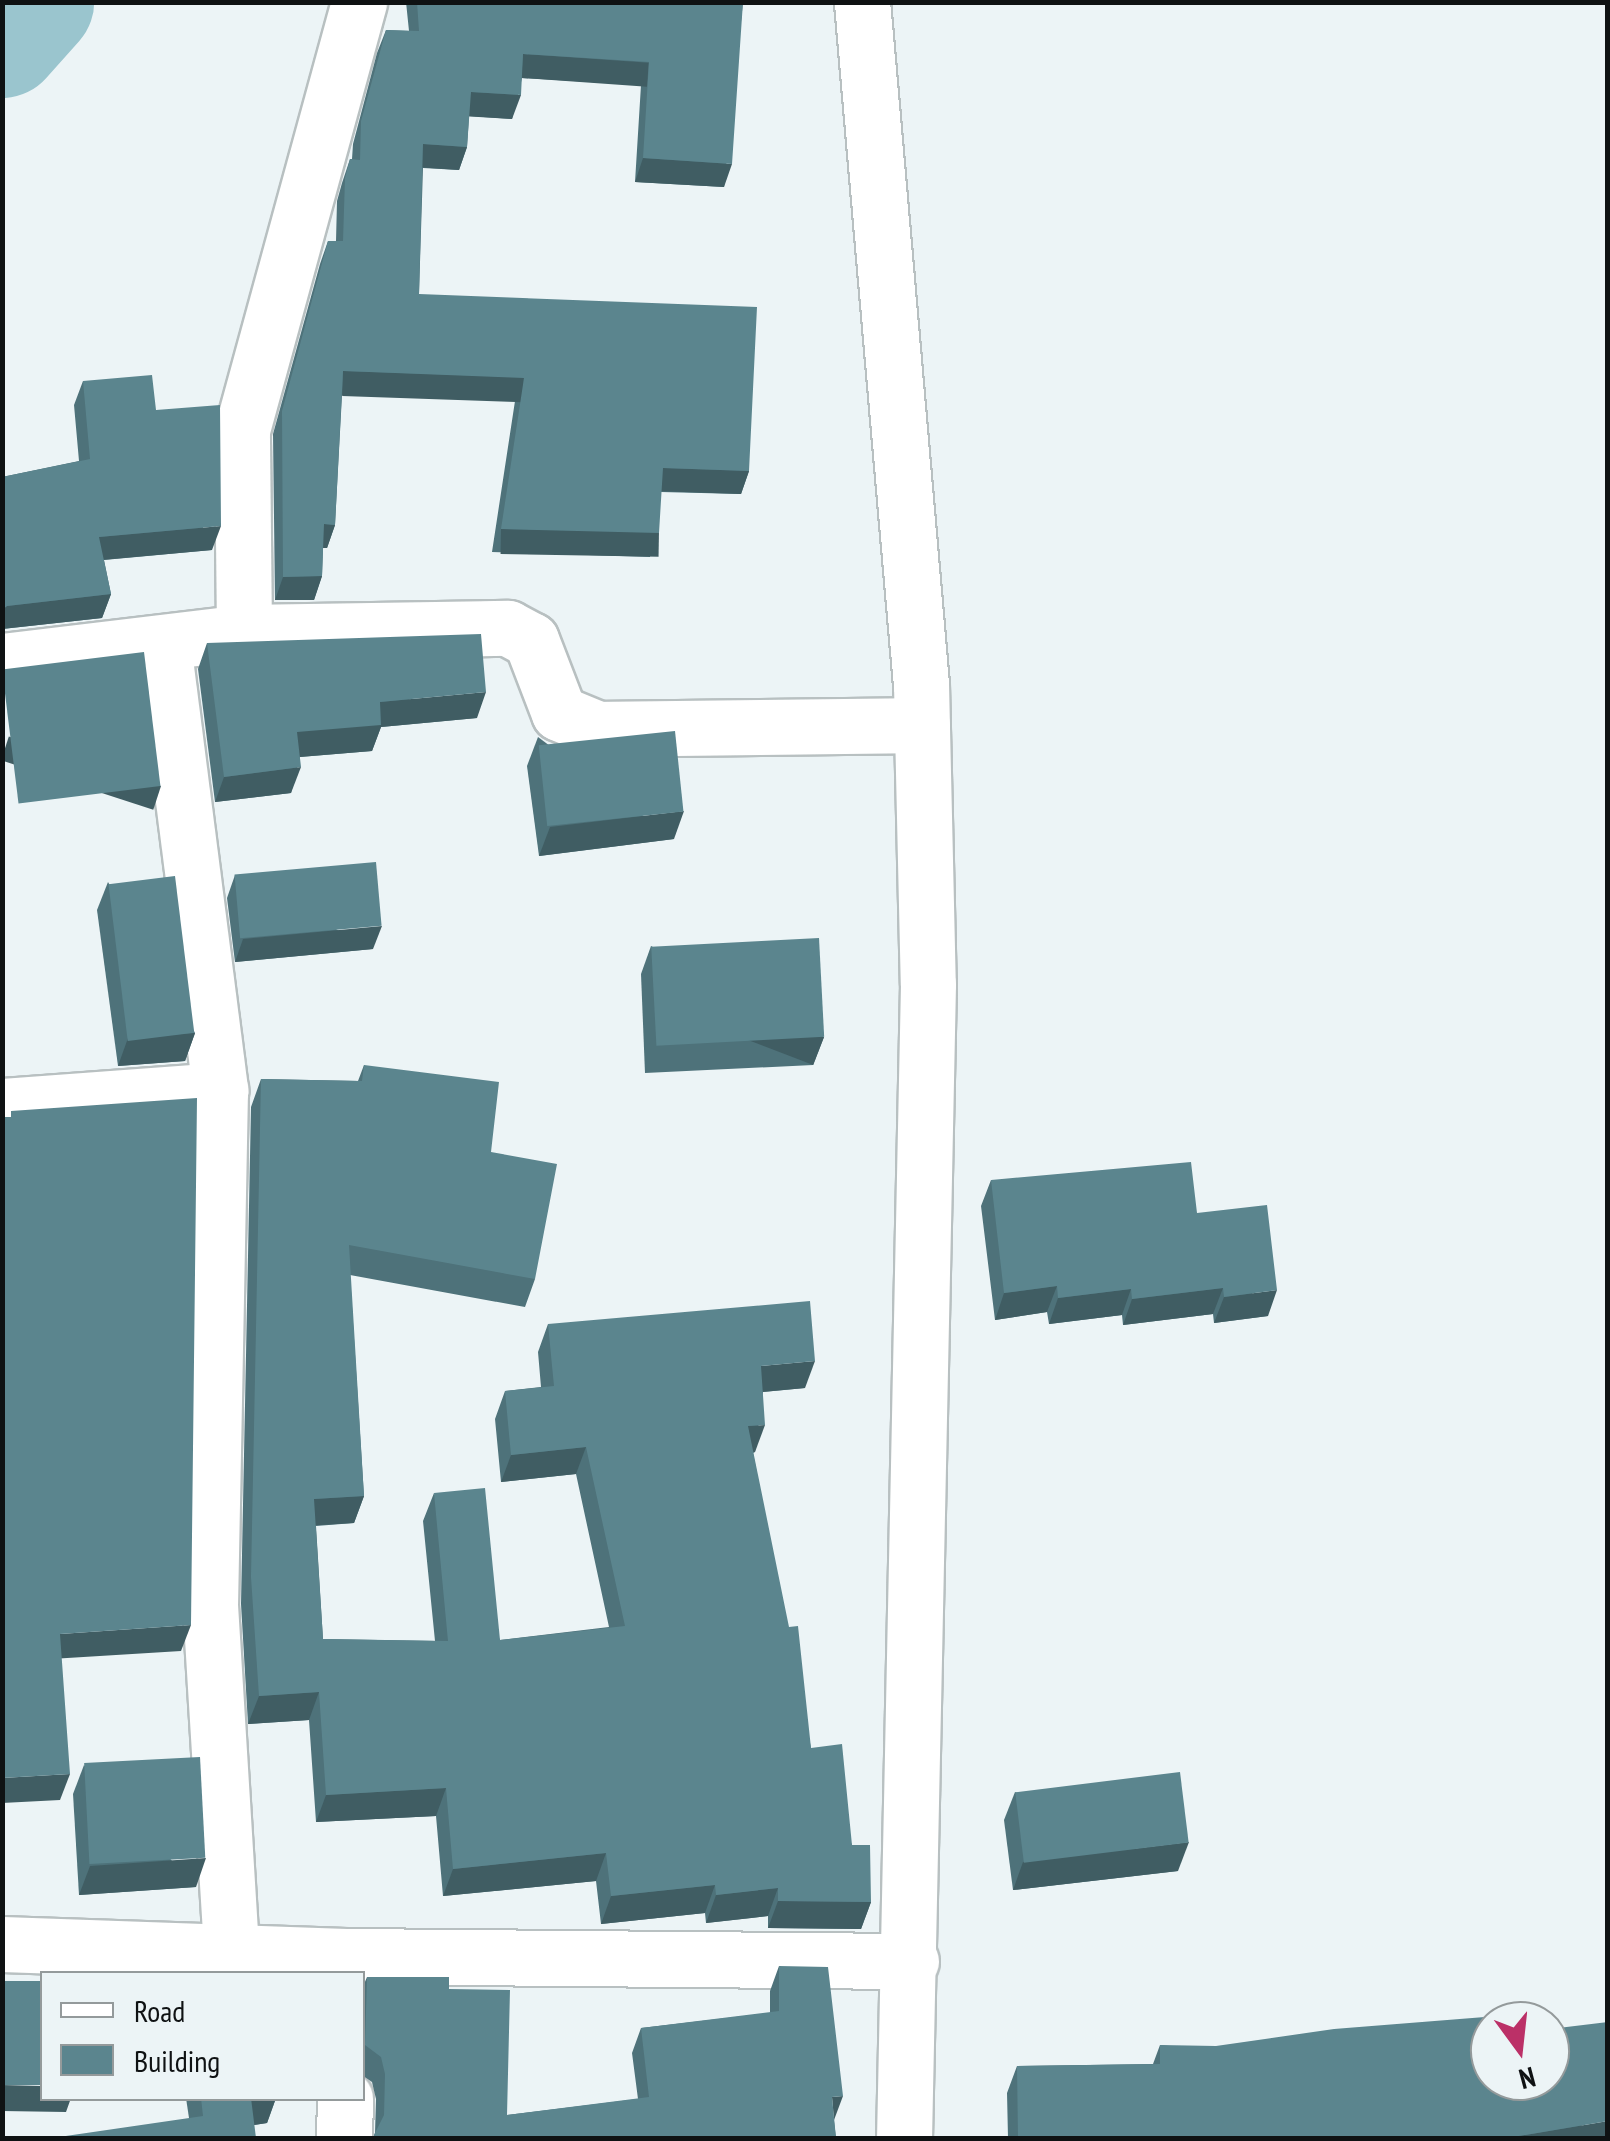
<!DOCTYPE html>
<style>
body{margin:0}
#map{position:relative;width:1610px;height:2141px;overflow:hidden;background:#ecf4f6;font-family:"PT Sans Narrow",sans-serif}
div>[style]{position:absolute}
.river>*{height:118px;margin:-59px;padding:0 59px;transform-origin:59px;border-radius:59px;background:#9ac5ce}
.roads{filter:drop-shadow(2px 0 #b8c0c1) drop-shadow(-2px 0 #b8c0c1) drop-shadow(0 2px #b8c0c1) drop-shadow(0 -2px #b8c0c1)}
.minor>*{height:55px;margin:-27.5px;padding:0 27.5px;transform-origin:27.5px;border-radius:27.5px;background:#fff}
.wall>*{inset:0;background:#4e727a}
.shaded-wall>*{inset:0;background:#405d63;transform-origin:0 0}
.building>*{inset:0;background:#5b858e;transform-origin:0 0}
span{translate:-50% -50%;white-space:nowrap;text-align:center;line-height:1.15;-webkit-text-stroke:8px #ecf4f6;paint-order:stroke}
.frame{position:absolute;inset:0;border:5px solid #0f1213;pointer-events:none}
.legend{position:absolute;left:40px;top:1971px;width:325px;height:130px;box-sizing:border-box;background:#ecf4f6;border:2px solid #949a9b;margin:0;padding:12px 18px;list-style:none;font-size:30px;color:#0f1213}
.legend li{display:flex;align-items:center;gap:20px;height:50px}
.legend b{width:50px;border:2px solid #949a9b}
.north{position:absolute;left:1470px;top:2001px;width:100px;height:100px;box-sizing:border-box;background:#ecf4f6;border:2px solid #949a9b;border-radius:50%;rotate:165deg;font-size:28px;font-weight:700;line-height:40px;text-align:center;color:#0f1213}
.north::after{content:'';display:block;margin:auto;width:35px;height:45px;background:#bb3067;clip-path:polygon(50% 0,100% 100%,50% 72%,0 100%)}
</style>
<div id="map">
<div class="river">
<div style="left:2px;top:39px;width:50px;rotate:-48.3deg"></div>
</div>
<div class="roads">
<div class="minor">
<div style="left:862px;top:2px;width:685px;rotate:85.06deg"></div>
<div style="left:921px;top:684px;width:300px;rotate:88.7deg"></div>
<div style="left:928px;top:984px;width:1154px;rotate:91.19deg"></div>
<div style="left:244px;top:632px;width:202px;rotate:-90.6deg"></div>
<div style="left:242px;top:430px;width:444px;rotate:-74.7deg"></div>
<div style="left:163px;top:644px;width:450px;rotate:82.7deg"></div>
<div style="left:220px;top:1090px;width:515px;rotate:91.11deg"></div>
<div style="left:210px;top:1605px;width:349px;rotate:86.5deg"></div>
<div style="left:2px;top:661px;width:244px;rotate:-6.8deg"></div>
<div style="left:244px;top:632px;width:264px;rotate:-0.9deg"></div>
<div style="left:508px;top:628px;width:26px;rotate:28deg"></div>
<div style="left:531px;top:640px;width:78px;rotate:69deg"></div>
<div style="left:559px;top:713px;width:42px;rotate:22.3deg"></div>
<div style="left:598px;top:729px;width:324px;rotate:-0.7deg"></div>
<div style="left:2px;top:1106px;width:219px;rotate:-4.2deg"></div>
<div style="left:2px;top:1944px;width:344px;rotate:2deg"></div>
<div style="left:346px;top:1956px;width:18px;rotate:90deg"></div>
<div style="left:346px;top:1956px;width:565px;rotate:0.51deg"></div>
<div style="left:344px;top:2138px;width:40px;rotate:-88.6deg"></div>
</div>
</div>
<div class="wall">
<div style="clip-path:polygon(406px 2px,743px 2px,724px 187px,635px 182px,641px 85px,522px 78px,512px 119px,469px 116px,467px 147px,459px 170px,423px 168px,419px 294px,749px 471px,741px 494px,661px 492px,650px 557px,492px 552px,515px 401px,342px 395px,335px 525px,327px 548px,323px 548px,322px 576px,314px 600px,275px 600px,273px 434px,320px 264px,328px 241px,336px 241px,337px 201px,342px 183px,350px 159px,352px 159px,353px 144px,377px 53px,386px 30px,409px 31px)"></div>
<div style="clip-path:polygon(83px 381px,156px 410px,212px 550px,104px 560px,111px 594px,102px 618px,2px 629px,2px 477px,79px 461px,74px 405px)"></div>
<div style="clip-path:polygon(207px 643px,477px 718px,381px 727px,372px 751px,300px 757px,291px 793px,215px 802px,198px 669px)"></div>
<div style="clip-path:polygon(538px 737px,674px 839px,539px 856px,527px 766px)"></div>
<div style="clip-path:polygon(235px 875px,373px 949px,235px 962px,227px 898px)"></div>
<div style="clip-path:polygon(108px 882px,195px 1033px,185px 1061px,118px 1066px,97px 910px)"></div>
<div style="clip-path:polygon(651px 946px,824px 1037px,813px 1065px,645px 1073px,641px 974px)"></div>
<div style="clip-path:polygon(364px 1065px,491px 1152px,535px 1279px,525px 1307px,350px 1275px,364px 1496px,354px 1523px,316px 1526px,323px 1639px,435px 1641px,423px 1521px,434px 1493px,500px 1640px,609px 1627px,576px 1474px,501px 1482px,495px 1419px,505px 1391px,541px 1387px,538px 1352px,548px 1324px,805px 1388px,763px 1392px,755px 1452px,753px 1453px,811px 1748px,852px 1845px,871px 1902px,861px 1929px,768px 1928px,768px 1916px,706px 1923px,705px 1913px,601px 1924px,596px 1881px,443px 1896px,436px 1816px,316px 1822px,309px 1720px,248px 1724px,241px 1604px,251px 1107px,261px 1079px,358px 1081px)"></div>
<div style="clip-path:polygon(991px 1180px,1197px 1213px,1268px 1316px,1214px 1323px,1213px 1314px,1123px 1325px,1122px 1315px,1049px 1324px,1047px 1312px,995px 1320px,981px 1206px)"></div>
<div style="clip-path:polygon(84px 1765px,196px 1887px,79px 1895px,73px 1794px)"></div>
<div style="clip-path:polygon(1015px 1792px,1178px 1871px,1013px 1890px,1004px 1820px)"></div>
<div style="clip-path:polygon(779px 1966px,834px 2121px,836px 2138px,373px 2138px,375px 2133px,376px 2099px,372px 2082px,362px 2075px,362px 1989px,367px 1977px,449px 1989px,507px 2115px,638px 2099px,632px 2053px,641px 2028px,770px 2013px,770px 1991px)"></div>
<div style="clip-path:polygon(1160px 2045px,1490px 2081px,1608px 2138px,1008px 2138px,1007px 2093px,1017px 2066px,1153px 2064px)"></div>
<div style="clip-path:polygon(186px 2098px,276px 2098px,267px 2123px,254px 2125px,189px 2118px)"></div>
</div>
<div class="shaded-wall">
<div style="left:523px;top:54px;width:126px;height:24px;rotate:4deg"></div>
<div style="clip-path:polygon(471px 92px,521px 95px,512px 119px,462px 116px)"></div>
<div style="clip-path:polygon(423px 144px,467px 147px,459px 170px,415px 167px)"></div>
<div style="clip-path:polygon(643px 158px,732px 164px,724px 187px,635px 182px)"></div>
<div style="left:343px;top:371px;width:181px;height:25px;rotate:2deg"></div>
<div style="clip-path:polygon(663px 468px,749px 471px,741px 494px,655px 491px)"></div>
<div style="clip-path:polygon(324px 524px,335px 525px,327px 548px,316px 548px)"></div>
<div style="clip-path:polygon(221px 526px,212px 550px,90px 561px,99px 537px)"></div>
<div style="left:501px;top:529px;width:158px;height:25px;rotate:1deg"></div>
<div style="clip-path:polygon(322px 576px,314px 600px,275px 600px,283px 577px)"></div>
<div style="clip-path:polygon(111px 594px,102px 618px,2px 629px,2px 610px,7px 606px)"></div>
<div style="clip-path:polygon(486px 692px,477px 718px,381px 727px,372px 751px,287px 758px,297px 732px,380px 702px)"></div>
<div style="clip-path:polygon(301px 767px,291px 793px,215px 802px,224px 777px)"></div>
<div style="left:161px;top:786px;width:25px;height:160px;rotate:108deg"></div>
<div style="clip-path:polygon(684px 811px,674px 839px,539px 856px,550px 827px)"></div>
<div style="clip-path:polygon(382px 926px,373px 949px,235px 962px,243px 939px)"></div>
<div style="clip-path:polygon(195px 1033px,185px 1061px,118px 1066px,128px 1038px)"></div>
<div style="left:824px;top:1037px;width:30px;height:169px;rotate:111deg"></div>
<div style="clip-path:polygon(1057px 1286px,1047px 1312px,995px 1320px,1004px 1293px)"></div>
<div style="clip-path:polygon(1223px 1288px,1213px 1314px,1123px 1325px,1132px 1299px)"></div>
<div style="clip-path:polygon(1131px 1289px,1122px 1315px,1049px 1324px,1058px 1298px)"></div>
<div style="clip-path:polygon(1277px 1290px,1268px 1316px,1214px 1323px,1224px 1297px)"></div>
<div style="clip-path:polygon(815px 1361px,805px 1388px,751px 1393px,761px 1366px)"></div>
<div style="clip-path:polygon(765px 1425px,755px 1452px,738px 1454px,748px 1426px)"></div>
<div style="clip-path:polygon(586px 1447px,576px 1474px,501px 1482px,511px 1455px)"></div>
<div style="clip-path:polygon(364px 1496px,354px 1523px,304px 1526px,314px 1499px)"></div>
<div style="clip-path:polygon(191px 1625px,181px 1651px,51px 1659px,60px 1634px)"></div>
<div style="clip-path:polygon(319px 1692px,309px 1720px,248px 1724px,259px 1696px)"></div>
<div style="clip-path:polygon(70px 1774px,60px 1800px,2px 1803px,2px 1778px)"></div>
<div style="clip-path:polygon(446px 1788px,436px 1816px,316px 1822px,326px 1795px)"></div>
<div style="clip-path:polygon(1189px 1842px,1178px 1871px,1013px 1890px,1023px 1862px)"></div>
<div style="clip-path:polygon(606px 1853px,596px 1881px,443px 1896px,453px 1869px)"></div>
<div style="clip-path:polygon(206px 1858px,196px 1887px,79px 1895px,90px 1866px)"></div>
<div style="clip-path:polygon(715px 1885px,705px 1913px,601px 1924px,611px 1896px)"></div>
<div style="clip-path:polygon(778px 1888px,768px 1916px,706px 1923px,716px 1895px)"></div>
<div style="clip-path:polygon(778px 1901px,871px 1902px,861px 1929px,768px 1928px)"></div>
<div style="clip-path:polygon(2px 2085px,42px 2086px,42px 2098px,71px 2098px,66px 2112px,2px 2111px)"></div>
<div style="clip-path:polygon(843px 2096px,834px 2120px,832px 2097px)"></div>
<div style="clip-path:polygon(251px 2098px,276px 2098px,267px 2123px,240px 2127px)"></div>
<div style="clip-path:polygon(1608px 2121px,1608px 2138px,1507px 2138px)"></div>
</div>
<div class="building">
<div style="clip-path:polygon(417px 2px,743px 2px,732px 164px,643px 158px,649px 62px,523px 54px,521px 95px,471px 92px,467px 147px,423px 144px,419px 294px,757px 307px,749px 471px,663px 468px,659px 533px,501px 529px,524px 378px,343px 371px,335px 525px,324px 524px,322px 576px,283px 577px,282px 411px,328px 241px,343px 241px,345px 178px,350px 159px,360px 160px,361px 121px,386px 30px,419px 31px)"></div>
<div style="clip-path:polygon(152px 375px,156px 410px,220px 405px,221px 526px,99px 537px,111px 594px,7px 606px,2px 610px,2px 477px,90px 459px,83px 381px)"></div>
<div style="clip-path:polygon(481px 634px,486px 692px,380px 702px,381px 725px,297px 732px,301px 767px,224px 777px,207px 643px)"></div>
<div style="left:144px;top:652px;width:135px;height:143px;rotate:83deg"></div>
<div style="left:675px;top:731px;width:81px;height:137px;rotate:84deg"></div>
<div style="left:376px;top:862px;width:64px;height:142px;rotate:85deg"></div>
<div style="left:175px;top:876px;width:158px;height:67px;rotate:83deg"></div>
<div style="left:819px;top:938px;width:99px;height:168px;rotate:87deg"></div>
<div style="clip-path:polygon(364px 1065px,499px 1082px,491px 1152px,557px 1164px,535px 1279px,349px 1245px,364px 1496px,314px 1499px,323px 1639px,448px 1641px,434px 1493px,485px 1488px,500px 1640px,625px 1626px,586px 1447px,511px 1455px,505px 1391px,554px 1386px,548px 1324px,810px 1301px,815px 1361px,761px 1366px,765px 1425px,748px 1426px,789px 1627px,798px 1626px,811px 1748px,842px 1744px,852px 1845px,870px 1845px,871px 1902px,778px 1901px,778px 1888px,716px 1895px,715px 1885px,611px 1896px,606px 1853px,453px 1869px,446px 1788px,326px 1795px,319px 1692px,259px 1696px,251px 1577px,261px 1079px,362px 1081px)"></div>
<div style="clip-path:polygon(197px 1098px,191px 1625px,60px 1634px,70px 1774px,2px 1778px,2px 1117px,11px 1117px,11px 1111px)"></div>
<div style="clip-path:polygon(1191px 1162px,1197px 1213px,1267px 1205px,1277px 1290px,1224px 1297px,1223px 1288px,1132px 1299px,1131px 1289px,1058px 1298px,1057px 1286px,1004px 1293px,991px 1180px)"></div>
<div style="left:200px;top:1757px;width:101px;height:116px;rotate:87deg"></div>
<div style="left:1180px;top:1772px;width:71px;height:166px;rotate:83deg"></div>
<div style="clip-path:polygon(779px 1966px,828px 1967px,843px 2096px,832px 2097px,836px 2138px,374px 2138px,374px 2135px,384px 2115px,385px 2074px,381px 2057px,365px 2045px,367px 1977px,449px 1977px,449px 1989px,510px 1990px,507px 2115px,649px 2097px,641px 2028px,779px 2011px)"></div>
<div style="left:2px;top:1981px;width:40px;height:104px"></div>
<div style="clip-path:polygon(1510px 2015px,1511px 2021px,1490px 2021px,1490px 2081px,1550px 2081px,1550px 2029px,1608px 2022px,1608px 2121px,1507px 2138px,1018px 2138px,1017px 2066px,1160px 2064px,1160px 2045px,1216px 2046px,1334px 2029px)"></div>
<div style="clip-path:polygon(201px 2098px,251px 2098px,256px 2138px,52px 2138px,203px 2116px)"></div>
</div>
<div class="frame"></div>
<ul class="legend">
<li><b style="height:12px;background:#fff"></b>Road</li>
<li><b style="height:28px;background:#5b858e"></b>Building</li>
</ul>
<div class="north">N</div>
</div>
